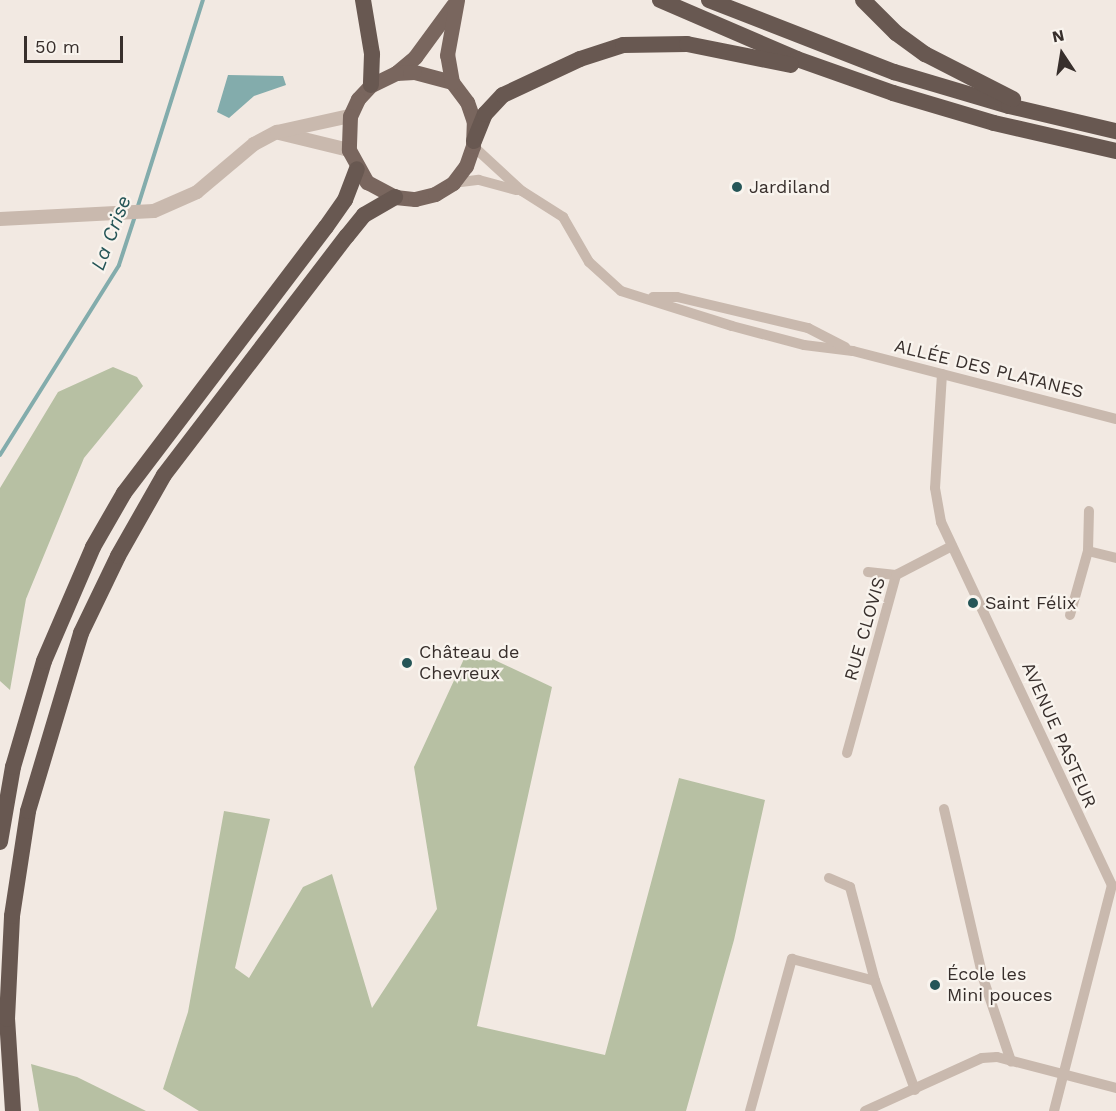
<!DOCTYPE html>
<meta charset="utf-8">
<style>
body{margin:0}
#map{position:relative;width:1116px;height:1111px;overflow:hidden;background:#f2e9e2;font-family:"Work Sans",sans-serif}
div>[style]{position:absolute}
.green>*{inset:0;background:#b7c0a3}
.water>*{inset:0;background:#83acac}
.stream>*{height:4px;margin:-2px;padding:0 2px;transform-origin:2px;border-radius:2px;background:#83acac}
.minor>*{height:10px;margin:-5px;padding:0 5px;transform-origin:5px;border-radius:5px;background:#c9b9ae}
.tertiary>*{height:14px;margin:-7px;padding:0 7px;transform-origin:7px;border-radius:7px;background:#c9b9ae}
.primary>*{height:15px;margin:-7.5px;padding:0 7.5px;transform-origin:7.5px;border-radius:7.5px;background:#79665e}
.trunk>*{height:16px;margin:-8px;padding:0 8px;transform-origin:8px;border-radius:8px;background:#685851}
.dots>*{width:16px;height:16px;translate:-50% -50%;box-sizing:border-box;border:3px solid #f9f4ee;border-radius:50%}
span{translate:-50% -50%;white-space:nowrap;text-align:center;line-height:1.15;-webkit-text-stroke:4.5px #f9f4ee;paint-order:stroke}
.poi-label{font-size:18px;color:#382f2c}
.left{translate:0 -50%;text-align:left}
.street-label{font-size:18px;color:#382f2c}
.water-label{font-size:20px;color:#255557;font-style:italic}
.north{position:absolute;left:1032px;top:24px;width:60px;height:60px;-webkit-text-stroke:4px #f9f4ee;paint-order:stroke;rotate:348deg;font-size:16px;font-weight:700;line-height:24px;text-align:center;color:#382f2c}
.north::after{content:'';display:block;margin:auto;width:21px;height:27px;background:#382f2c;clip-path:polygon(50% 0,100% 100%,50% 72%,0 100%)}
.scale{position:absolute;left:24px;top:36px;width:99px;height:27px;box-sizing:border-box;border:3px solid #382f2c;border-top:0;padding-left:8px;font-size:18px;line-height:21px;white-space:nowrap;color:#382f2c;-webkit-text-stroke:4px #f9f4ee;paint-order:stroke}
</style>
<div id="map">
<div class="green">
<div style="clip-path:polygon(113px 367px,137px 377px,143px 386px,84px 458px,26px 599px,10px 690px,0 681px,0 488px,58px 392px)"></div>
<div style="clip-path:polygon(469px 648px,552px 687px,477px 1026px,605px 1055px,679px 778px,765px 800px,734px 940px,686px 1111px,199px 1111px,163px 1089px,188px 1012px,224px 811px,270px 819px,235px 968px,249px 978px,303px 887px,332px 874px,372px 1008px,437px 909px,414px 767px)"></div>
<div style="clip-path:polygon(31px 1064px,77px 1077px,146px 1111px,39px 1111px)"></div>
</div>
<div class="water">
<div style="clip-path:polygon(228px 75px,283px 76px,286px 85px,254px 96px,229px 118px,217px 112px)"></div>
</div>
<div class="stream">
<div style="left:137px;top:209px;width:219px;rotate:-72.5deg"></div>
<div style="left:0;top:455px;width:224px;rotate:-57.9deg"></div>
<div style="left:119px;top:265px;width:52px;rotate:-71.9deg"></div>
</div>
<div class="minor">
<div style="left:473px;top:146px;width:67px;rotate:42.6deg"></div>
<div style="left:522px;top:191px;width:49px;rotate:32.4deg"></div>
<div style="left:563px;top:217px;width:52px;rotate:60deg"></div>
<div style="left:589px;top:262px;width:43px;rotate:42.2deg"></div>
<div style="left:621px;top:291px;width:116px;rotate:17.5deg"></div>
<div style="left:732px;top:326px;width:74px;rotate:14.8deg"></div>
<div style="left:804px;top:345px;width:49px;rotate:7deg"></div>
<div style="left:853px;top:351px;width:272px;rotate:14.5deg"></div>
<div style="left:453px;top:183px;width:26px;rotate:-7deg"></div>
<div style="left:479px;top:180px;width:39px;rotate:15deg"></div>
<div style="left:653px;top:297px;width:24px"></div>
<div style="left:677px;top:297px;width:135px;rotate:13.3deg"></div>
<div style="left:808px;top:328px;width:42px;rotate:27.2deg"></div>
<div style="left:942px;top:374px;width:114px;rotate:93.5deg"></div>
<div style="left:935px;top:488px;width:35px;rotate:80deg"></div>
<div style="left:941px;top:522px;width:401px;rotate:64.8deg"></div>
<div style="left:1112px;top:885px;width:233px;rotate:104.4deg"></div>
<div style="left:1088px;top:551px;width:40px;rotate:-88.6deg"></div>
<div style="left:868px;top:572px;width:28px;rotate:6deg"></div>
<div style="left:1070px;top:615px;width:66px;rotate:-74.3deg"></div>
<div style="left:1088px;top:551px;width:29px;rotate:14deg"></div>
<div style="left:847px;top:753px;width:185px;rotate:-74.6deg"></div>
<div style="left:896px;top:575px;width:63px;rotate:-27.4deg"></div>
<div style="left:944px;top:809px;width:173px;rotate:77deg"></div>
<div style="left:983px;top:978px;width:88px;rotate:71.4deg"></div>
<div style="left:829px;top:878px;width:23px;rotate:23deg"></div>
<div style="left:850px;top:887px;width:97px;rotate:75.1deg"></div>
<div style="left:875px;top:981px;width:116px;rotate:69.8deg"></div>
<div style="left:750px;top:1111px;width:158px;rotate:-74.6deg"></div>
<div style="left:792px;top:959px;width:86px;rotate:14.8deg"></div>
<div style="left:865px;top:1111px;width:128px;rotate:-24.4deg"></div>
<div style="left:982px;top:1058px;width:15px;rotate:-4deg"></div>
<div style="left:997px;top:1057px;width:123px;rotate:14.6deg"></div>
</div>
<div class="tertiary">
<div style="left:279px;top:133px;width:72px;rotate:13.7deg"></div>
<div style="left:0;top:219px;width:154px;rotate:-3deg"></div>
<div style="left:154px;top:211px;width:47px;rotate:-23.8deg"></div>
<div style="left:197px;top:192px;width:75px;rotate:-40.1deg"></div>
<div style="left:254px;top:144px;width:26px;rotate:-28deg"></div>
<div style="left:277px;top:132px;width:75px;rotate:-12.4deg"></div>
</div>
<div class="primary">
<div style="left:396px;top:73px;width:25px;rotate:-40deg"></div>
<div style="left:415px;top:57px;width:64px;rotate:-53.8deg"></div>
<div style="left:452px;top:82px;width:39px;rotate:-165deg"></div>
<div style="left:414px;top:72px;width:18px;rotate:177deg"></div>
<div style="left:396px;top:73px;width:28px;rotate:154deg"></div>
<div style="left:371px;top:85px;width:19px;rotate:133deg"></div>
<div style="left:358px;top:99px;width:19px;rotate:115deg"></div>
<div style="left:350px;top:116px;width:34px;rotate:92deg"></div>
<div style="left:349px;top:150px;width:37px;rotate:61deg"></div>
<div style="left:367px;top:182px;width:32px;rotate:28deg"></div>
<div style="left:395px;top:197px;width:20px;rotate:6deg"></div>
<div style="left:415px;top:199px;width:21px;rotate:-14deg"></div>
<div style="left:435px;top:194px;width:21px;rotate:-31deg"></div>
<div style="left:453px;top:183px;width:21px;rotate:-53deg"></div>
<div style="left:466px;top:166px;width:21px;rotate:-71deg"></div>
<div style="left:473px;top:146px;width:24px;rotate:-88deg"></div>
<div style="left:474px;top:122px;width:21px;rotate:-109deg"></div>
<div style="left:467px;top:102px;width:25px;rotate:-127deg"></div>
<div style="left:452px;top:82px;width:27px;rotate:-100deg"></div>
<div style="left:447px;top:55px;width:56px;rotate:-79.7deg"></div>
</div>
<div class="trunk">
<div style="left:363px;top:0;width:55px;rotate:80.5deg"></div>
<div style="left:372px;top:54px;width:31px;rotate:92deg"></div>
<div style="left:660px;top:0;width:149px;rotate:23.3deg"></div>
<div style="left:797px;top:59px;width:102px;rotate:19.5deg"></div>
<div style="left:893px;top:93px;width:105px;rotate:16.5deg"></div>
<div style="left:994px;top:123px;width:125px;rotate:12.9deg"></div>
<div style="left:709px;top:0;width:199px;rotate:21.3deg"></div>
<div style="left:894px;top:72px;width:120px;rotate:16.5deg"></div>
<div style="left:1009px;top:106px;width:110px;rotate:13.2deg"></div>
<div style="left:863px;top:0;width:47px;rotate:45deg"></div>
<div style="left:896px;top:33px;width:36px;rotate:36deg"></div>
<div style="left:925px;top:54px;width:99px;rotate:27.1deg"></div>
<div style="left:474px;top:141px;width:29px;rotate:-68deg"></div>
<div style="left:485px;top:114px;width:26px;rotate:-47deg"></div>
<div style="left:503px;top:95px;width:85px;rotate:-25.1deg"></div>
<div style="left:580px;top:59px;width:45px;rotate:-18deg"></div>
<div style="left:623px;top:45px;width:64px;rotate:-0.9deg"></div>
<div style="left:687px;top:44px;width:106px;rotate:11.4deg"></div>
<div style="left:0;top:842px;width:76px;rotate:-80.2deg"></div>
<div style="left:13px;top:767px;width:110px;rotate:-73.7deg"></div>
<div style="left:44px;top:661px;width:124px;rotate:-66.7deg"></div>
<div style="left:93px;top:547px;width:62px;rotate:-60.1deg"></div>
<div style="left:124px;top:493px;width:334px;rotate:-52.8deg"></div>
<div style="left:326px;top:227px;width:33px;rotate:-55deg"></div>
<div style="left:345px;top:200px;width:33px;rotate:-69deg"></div>
<div style="left:13px;top:1111px;width:92px;rotate:-93.7deg"></div>
<div style="left:7px;top:1019px;width:103px;rotate:-87.2deg"></div>
<div style="left:12px;top:916px;width:106px;rotate:-81.3deg"></div>
<div style="left:28px;top:811px;width:186px;rotate:-73.4deg"></div>
<div style="left:81px;top:633px;width:85px;rotate:-64.3deg"></div>
<div style="left:118px;top:556px;width:93px;rotate:-60.4deg"></div>
<div style="left:164px;top:475px;width:301px;rotate:-52.6deg"></div>
<div style="left:347px;top:236px;width:27px;rotate:-51deg"></div>
<div style="left:364px;top:215px;width:36px;rotate:-30deg"></div>
</div>
<div class="dots">
<div style="left:737px;top:187px;background:#255557"></div>
<div style="left:973px;top:603px;background:#255557"></div>
<div style="left:407px;top:663px;background:#255557"></div>
<div style="left:935px;top:985px;background:#255557"></div>
</div>
<div class="poi-label">
<span class="left" style="left:749px;top:187px">Jardiland</span>
<span class="left" style="left:985px;top:603px">Saint Félix</span>
<span class="left" style="left:419px;top:663px">Château de<br>Chevreux</span>
<span class="left" style="left:947px;top:985px">École les<br>Mini pouces</span>
</div>
<div class="street-label">
<span style="left:989px;top:369px;rotate:14deg">ALLÉE DES PLATANES</span>
<span style="left:865px;top:629px;rotate:-74deg">RUE CLOVIS</span>
<span style="left:1059px;top:735px;rotate:66deg">AVENUE PASTEUR</span>
</div>
<div class="water-label">
<span style="left:111px;top:233px;rotate:-69deg">La Crise</span>
</div>
<div class="north">N</div>
<div class="scale">50 m</div>
</div>
